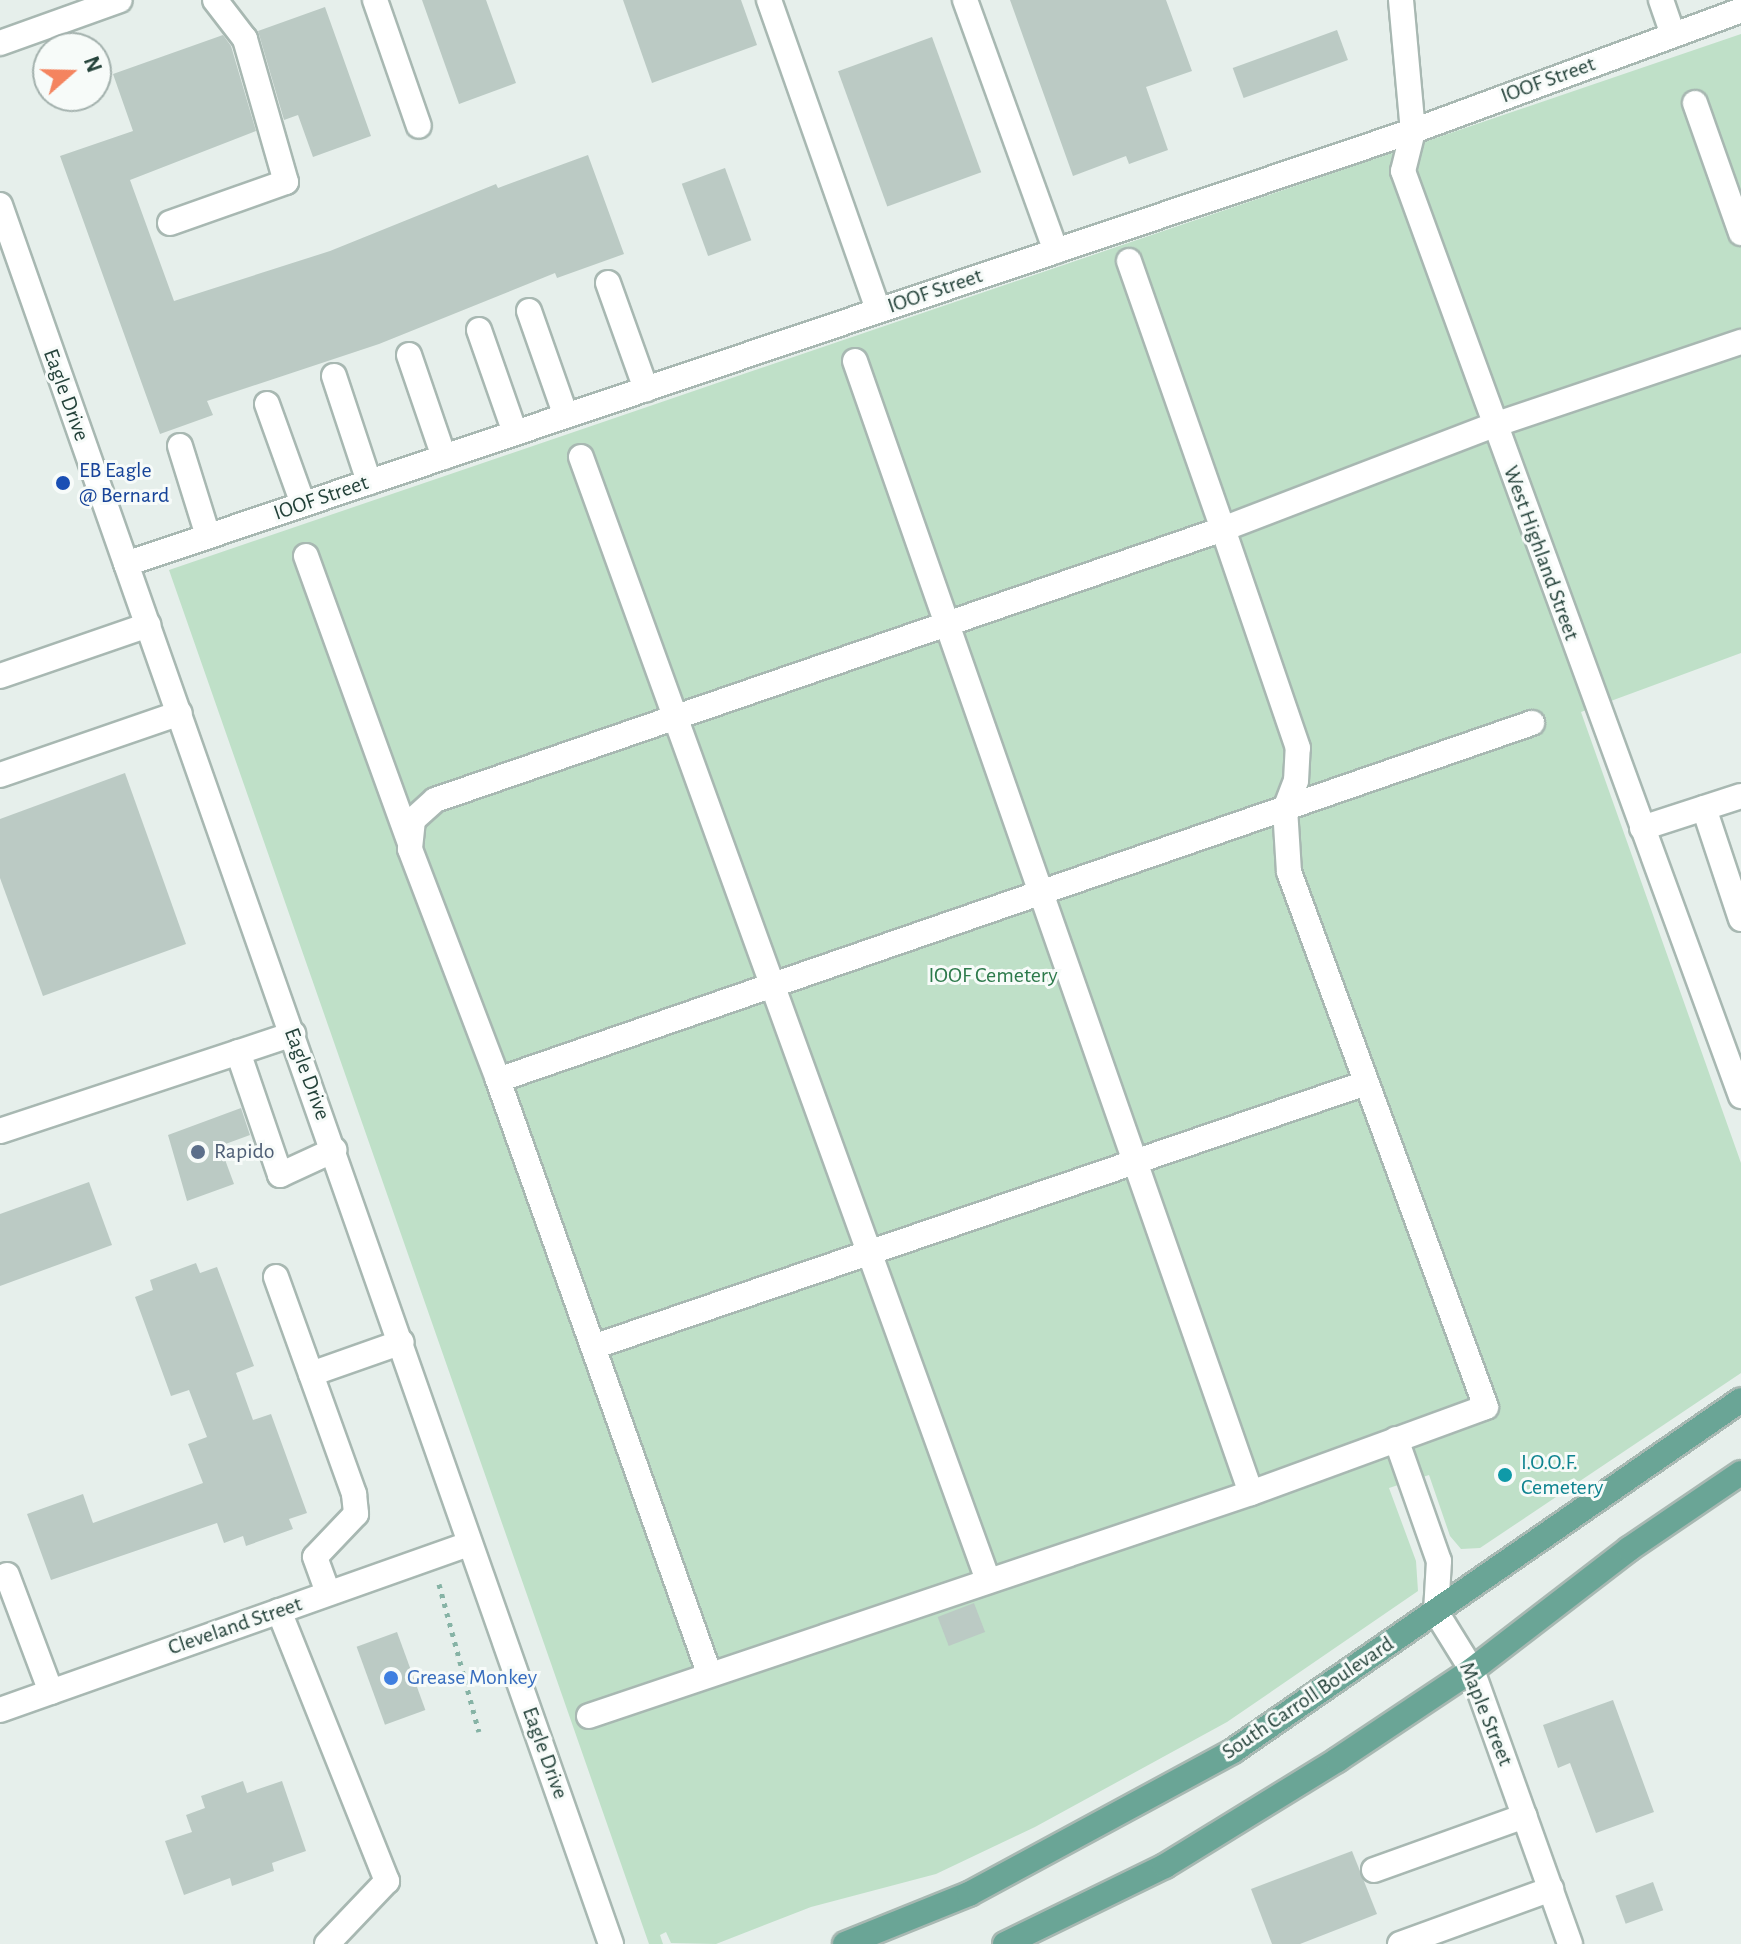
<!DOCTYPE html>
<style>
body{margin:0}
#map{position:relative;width:1741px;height:1944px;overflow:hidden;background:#e6efeb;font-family:"Alegreya Sans",sans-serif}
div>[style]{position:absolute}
.green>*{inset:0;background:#bfe0c8}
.building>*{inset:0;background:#bbcac4;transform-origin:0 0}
.path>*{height:5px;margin-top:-2.5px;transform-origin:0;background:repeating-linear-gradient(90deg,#86b3a5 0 4px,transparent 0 10px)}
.roads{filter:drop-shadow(2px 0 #a8b8b2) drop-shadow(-2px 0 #a8b8b2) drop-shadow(0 2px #a8b8b2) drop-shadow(0 -2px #a8b8b2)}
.minor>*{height:24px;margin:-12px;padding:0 12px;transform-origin:12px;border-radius:12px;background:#fff}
.major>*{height:24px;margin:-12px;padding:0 12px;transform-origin:12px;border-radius:12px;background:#6aa596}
.dots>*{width:22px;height:22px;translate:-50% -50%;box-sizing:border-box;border:4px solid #f7fbf9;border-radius:50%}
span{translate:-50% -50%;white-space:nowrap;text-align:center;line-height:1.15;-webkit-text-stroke:6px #f7fbf9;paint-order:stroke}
.street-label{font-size:22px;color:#24423a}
.transit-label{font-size:22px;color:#164399}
.left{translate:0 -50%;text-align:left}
.park-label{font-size:22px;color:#2d7a4b}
.service-label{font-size:22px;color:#4e5e75}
.culture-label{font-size:22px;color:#0d838f}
.shop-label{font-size:22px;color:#366cbe}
.north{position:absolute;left:32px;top:32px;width:80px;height:80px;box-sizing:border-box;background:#f7fbf9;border:2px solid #a3b1ad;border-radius:50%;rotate:70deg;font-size:22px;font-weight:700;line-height:32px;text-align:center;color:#24423a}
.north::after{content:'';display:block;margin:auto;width:28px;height:36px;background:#f4845f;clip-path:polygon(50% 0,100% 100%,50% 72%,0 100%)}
</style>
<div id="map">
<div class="green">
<div style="clip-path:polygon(1741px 34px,1741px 653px,1581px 712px,1741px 1163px,1741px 1373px,1480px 1548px,1461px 1549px,1450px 1536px,1429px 1475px,1389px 1488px,1416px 1561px,1418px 1591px,1227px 1722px,1035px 1827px,936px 1874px,811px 1907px,716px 1944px,671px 1943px,666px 1932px,660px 1935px,663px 1944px,649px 1944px,169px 570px)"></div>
</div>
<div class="building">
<div style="clip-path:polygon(422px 0,486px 0,516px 83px,459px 104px)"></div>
<div style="clip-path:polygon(623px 0,741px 0,757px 45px,652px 83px)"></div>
<div style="clip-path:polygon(1010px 0,1166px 0,1192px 71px,1146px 87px,1168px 150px,1129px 164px,1126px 156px,1073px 176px)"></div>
<div style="clip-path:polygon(325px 7px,371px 136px,313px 157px,298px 115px,284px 120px,258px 31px)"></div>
<div style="left:1337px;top:30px;width:32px;height:111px;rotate:70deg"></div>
<div style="clip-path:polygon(223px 35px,231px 46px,256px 131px,130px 180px,174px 301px,330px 251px,496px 184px,498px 188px,588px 155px,624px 254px,557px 278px,555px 273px,379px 344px,207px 401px,213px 415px,160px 434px,60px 156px,133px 131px,113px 74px)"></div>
<div style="left:932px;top:37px;width:144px;height:100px;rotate:70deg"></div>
<div style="left:725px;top:168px;width:77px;height:46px;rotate:70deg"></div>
<div style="clip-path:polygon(125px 773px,186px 944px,43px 996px,0 878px,0 819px)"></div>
<div style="clip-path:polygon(241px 1108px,250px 1135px,220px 1146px,234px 1184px,187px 1201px,168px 1135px)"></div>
<div style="clip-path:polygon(89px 1182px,112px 1245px,0 1286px,0 1214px)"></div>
<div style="clip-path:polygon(196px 1263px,200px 1273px,217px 1267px,254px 1366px,236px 1373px,253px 1420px,271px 1414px,307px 1513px,289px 1519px,293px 1529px,246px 1546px,243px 1536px,224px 1543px,217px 1523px,51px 1580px,27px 1514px,83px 1494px,93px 1523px,203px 1483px,188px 1444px,207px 1437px,189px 1390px,171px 1396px,135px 1297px,153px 1290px,150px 1280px)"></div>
<div style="left:974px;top:1603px;width:31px;height:39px;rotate:69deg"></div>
<div style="left:397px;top:1632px;width:83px;height:43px;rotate:70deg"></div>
<div style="clip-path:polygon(1613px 1700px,1654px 1812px,1596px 1833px,1570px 1763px,1558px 1768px,1543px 1725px)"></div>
<div style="clip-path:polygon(243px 1781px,247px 1793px,282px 1781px,306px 1851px,272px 1863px,274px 1871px,232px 1886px,230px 1878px,184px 1895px,165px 1841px,192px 1832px,186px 1815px,205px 1808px,201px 1796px)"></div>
<div style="clip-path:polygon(1352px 1851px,1377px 1914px,1300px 1944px,1272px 1944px,1251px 1889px)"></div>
<div style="left:1653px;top:1882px;width:30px;height:40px;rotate:70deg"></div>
</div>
<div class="path">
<div style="left:439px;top:1584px;width:153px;rotate:74.9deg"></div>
</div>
<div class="roads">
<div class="minor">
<div style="left:375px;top:0;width:133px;rotate:70.8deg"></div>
<div style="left:769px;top:0;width:329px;rotate:70.6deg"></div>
<div style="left:965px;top:0;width:267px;rotate:70.1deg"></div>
<div style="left:1401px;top:0;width:132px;rotate:84.8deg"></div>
<div style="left:1413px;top:131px;width:41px;rotate:104deg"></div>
<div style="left:1403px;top:171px;width:985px;rotate:69.93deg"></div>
<div style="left:1661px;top:0;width:37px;rotate:71deg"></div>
<div style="left:0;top:43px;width:127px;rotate:-19.7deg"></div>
<div style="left:1695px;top:103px;width:138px;rotate:70.5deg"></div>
<div style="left:0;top:205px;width:1843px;rotate:70.64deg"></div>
<div style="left:170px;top:223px;width:123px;rotate:-19.5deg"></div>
<div style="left:286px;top:182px;width:149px;rotate:-106deg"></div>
<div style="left:245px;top:39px;width:49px;rotate:-127.6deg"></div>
<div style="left:1129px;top:261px;width:284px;rotate:70.7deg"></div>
<div style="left:1223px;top:529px;width:290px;rotate:-21deg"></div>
<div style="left:1494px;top:425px;width:261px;rotate:-18.6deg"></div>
<div style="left:608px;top:283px;width:113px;rotate:70.3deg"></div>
<div style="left:529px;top:311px;width:111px;rotate:70.6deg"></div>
<div style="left:479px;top:330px;width:109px;rotate:70.7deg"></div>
<div style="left:409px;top:355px;width:108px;rotate:71.1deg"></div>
<div style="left:855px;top:361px;width:1199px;rotate:70.72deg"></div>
<div style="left:334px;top:376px;width:112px;rotate:71.7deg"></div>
<div style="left:267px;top:404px;width:106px;rotate:70.2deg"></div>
<div style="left:180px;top:446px;width:94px;rotate:72.7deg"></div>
<div style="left:581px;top:457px;width:1194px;rotate:70.08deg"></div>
<div style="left:306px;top:556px;width:303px;rotate:70.1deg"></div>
<div style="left:126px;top:564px;width:1358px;rotate:-18.6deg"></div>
<div style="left:1413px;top:131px;width:350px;rotate:-20.2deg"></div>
<div style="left:0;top:676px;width:157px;rotate:-19deg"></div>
<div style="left:0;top:775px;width:190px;rotate:-19deg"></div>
<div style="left:1704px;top:808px;width:117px;rotate:71.6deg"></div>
<div style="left:1642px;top:828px;width:104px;rotate:-17.9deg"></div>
<div style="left:238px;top:1052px;width:130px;rotate:71.1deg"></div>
<div style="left:280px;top:1175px;width:60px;rotate:-24.8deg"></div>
<div style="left:498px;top:1080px;width:1094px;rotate:-19.05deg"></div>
<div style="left:0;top:1131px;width:309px;rotate:-18.3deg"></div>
<div style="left:276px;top:1277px;width:231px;rotate:70.2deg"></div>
<div style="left:354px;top:1494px;width:20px;rotate:84deg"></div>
<div style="left:356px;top:1514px;width:59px;rotate:133.6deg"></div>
<div style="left:315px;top:1557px;width:38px;rotate:70deg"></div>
<div style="left:593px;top:1347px;width:817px;rotate:-18.86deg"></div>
<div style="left:311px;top:1374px;width:96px;rotate:-19.4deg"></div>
<div style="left:1396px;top:1439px;width:129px;rotate:70.6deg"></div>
<div style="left:1439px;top:1561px;width:51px;rotate:93.4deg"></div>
<div style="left:1436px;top:1612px;width:68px;rotate:58.2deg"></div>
<div style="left:1472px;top:1670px;width:291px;rotate:70.3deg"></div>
<div style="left:7px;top:1575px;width:125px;rotate:69.4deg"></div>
<div style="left:279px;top:1611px;width:291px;rotate:68.2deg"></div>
<div style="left:387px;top:1881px;width:87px;rotate:133.6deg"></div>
<div style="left:0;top:1710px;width:498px;rotate:-19.5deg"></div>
<div style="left:589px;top:1716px;width:699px;rotate:-18.62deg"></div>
<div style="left:1251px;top:1493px;width:250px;rotate:-20.1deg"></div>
<div style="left:1486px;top:1407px;width:570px;rotate:-110.21deg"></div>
<div style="left:1289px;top:872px;width:63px;rotate:-93.6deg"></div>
<div style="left:1285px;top:809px;width:30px;rotate:-69deg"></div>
<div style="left:1296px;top:781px;width:33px;rotate:-87deg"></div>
<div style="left:1298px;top:748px;width:231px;rotate:-108.9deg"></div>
<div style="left:1223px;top:529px;width:833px;rotate:161.02deg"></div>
<div style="left:435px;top:800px;width:30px;rotate:138deg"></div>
<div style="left:413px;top:820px;width:29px;rotate:96deg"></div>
<div style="left:410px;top:849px;width:247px;rotate:69.1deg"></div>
<div style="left:498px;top:1080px;width:629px;rotate:70.41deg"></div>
<div style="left:1374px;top:1870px;width:160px;rotate:-19.7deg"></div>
<div style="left:1400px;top:1944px;width:161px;rotate:-20deg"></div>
</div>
<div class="major">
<div style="left:845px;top:1944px;width:134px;rotate:-22deg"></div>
<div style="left:969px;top:1894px;width:300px;rotate:-28.4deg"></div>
<div style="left:1233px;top:1751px;width:617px;rotate:-34.64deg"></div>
<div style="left:1005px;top:1944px;width:178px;rotate:-26deg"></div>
<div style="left:1165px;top:1866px;width:202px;rotate:-31.6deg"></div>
<div style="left:1337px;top:1760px;width:162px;rotate:-33.7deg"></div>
<div style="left:1472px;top:1670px;width:198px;rotate:-37.6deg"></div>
<div style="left:1629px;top:1549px;width:135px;rotate:-34.2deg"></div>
</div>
</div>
<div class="dots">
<div style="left:63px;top:483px;background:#1a4fb4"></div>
<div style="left:198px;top:1152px;background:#5c6f8a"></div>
<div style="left:1505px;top:1475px;background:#0f9aa8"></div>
<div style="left:391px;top:1678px;background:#3f7fe0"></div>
</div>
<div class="street-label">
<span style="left:1548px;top:80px;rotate:-20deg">IOOF Street</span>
<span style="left:935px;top:291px;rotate:-19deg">IOOF Street</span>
<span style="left:66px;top:395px;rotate:70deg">Eagle Drive</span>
<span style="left:321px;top:498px;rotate:-19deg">IOOF Street</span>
<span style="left:1541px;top:553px;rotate:70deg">West Highland Street</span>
<span style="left:307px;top:1074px;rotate:70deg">Eagle Drive</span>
<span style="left:235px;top:1626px;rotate:-19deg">Cleveland Street</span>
<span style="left:1308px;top:1698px;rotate:-34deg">South Carroll Boulevard</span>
<span style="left:1486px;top:1714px;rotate:68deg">Maple Street</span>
<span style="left:545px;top:1753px;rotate:70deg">Eagle Drive</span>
</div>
<div class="transit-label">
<span class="left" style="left:79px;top:483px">EB Eagle<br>@ Bernard</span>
</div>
<div class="park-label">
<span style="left:993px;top:976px">IOOF Cemetery</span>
</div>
<div class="service-label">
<span class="left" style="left:214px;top:1152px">Rapido</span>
</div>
<div class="culture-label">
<span class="left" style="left:1521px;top:1475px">I.O.O.F.<br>Cemetery</span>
</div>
<div class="shop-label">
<span class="left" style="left:407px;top:1678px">Grease Monkey</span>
</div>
<div class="north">N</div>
</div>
